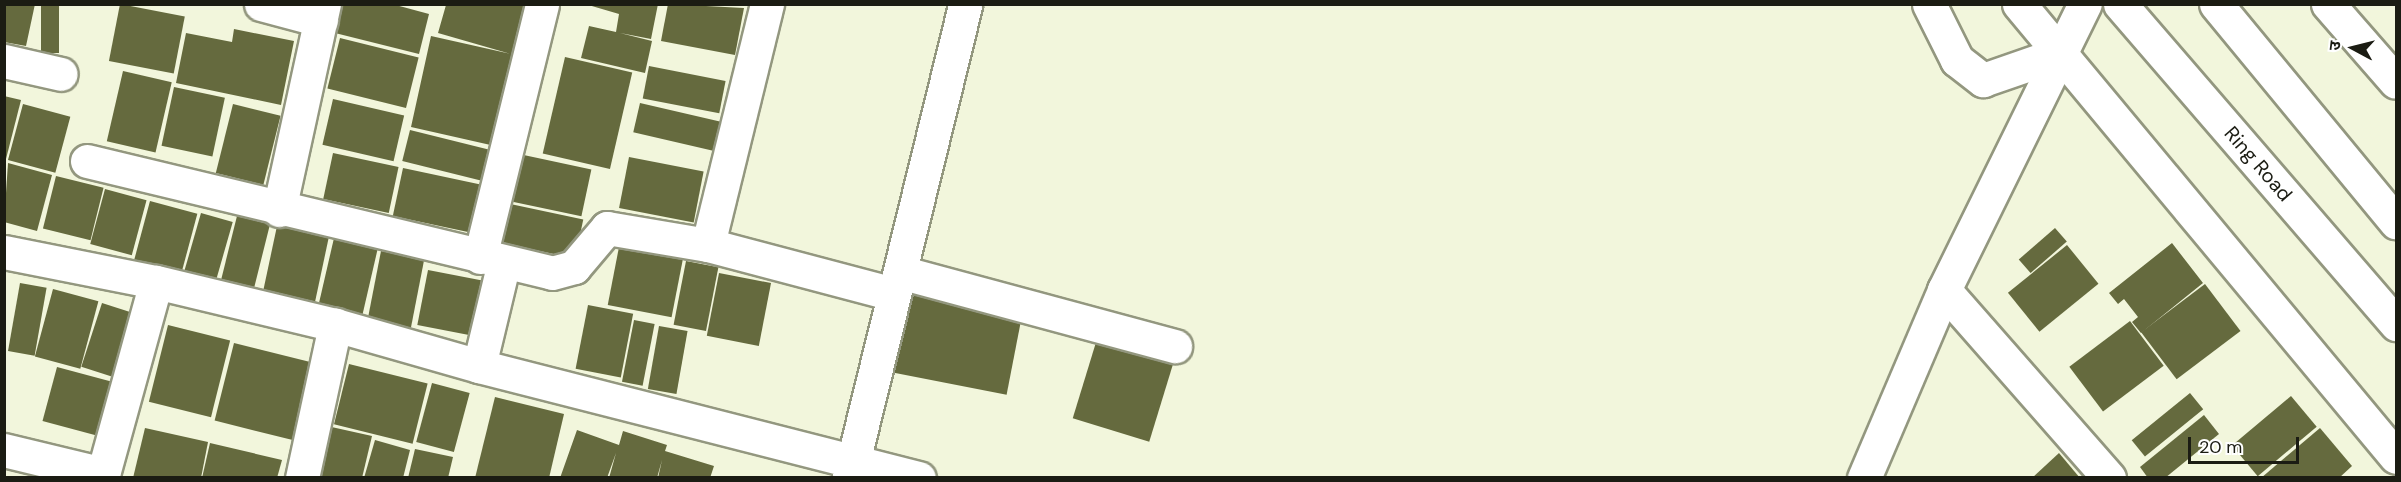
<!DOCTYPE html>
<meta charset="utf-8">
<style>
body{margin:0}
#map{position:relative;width:2401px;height:482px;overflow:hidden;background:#f2f6dc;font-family:"DM Sans","Noto Sans Devanagari",sans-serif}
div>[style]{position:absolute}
.building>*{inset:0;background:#656a3e;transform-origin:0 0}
.roads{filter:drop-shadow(2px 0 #93977f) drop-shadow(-2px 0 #93977f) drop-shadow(0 2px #93977f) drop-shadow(0 -2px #93977f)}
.minor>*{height:33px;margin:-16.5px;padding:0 16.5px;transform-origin:16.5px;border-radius:16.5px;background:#fff}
.major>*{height:33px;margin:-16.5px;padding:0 16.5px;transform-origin:16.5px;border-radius:16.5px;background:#fff}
span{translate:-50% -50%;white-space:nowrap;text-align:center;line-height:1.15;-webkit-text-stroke:5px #fff;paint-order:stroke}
.street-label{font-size:20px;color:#1b1c13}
.frame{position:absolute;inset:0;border:6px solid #1b1c13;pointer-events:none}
.north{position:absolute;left:2323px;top:18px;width:60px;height:60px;-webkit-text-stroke:4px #fff;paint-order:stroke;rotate:277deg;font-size:16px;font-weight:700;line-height:24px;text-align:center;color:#1b1c13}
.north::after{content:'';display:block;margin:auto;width:21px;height:27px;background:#1b1c13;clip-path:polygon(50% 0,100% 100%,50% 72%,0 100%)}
.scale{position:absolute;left:2188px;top:437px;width:111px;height:27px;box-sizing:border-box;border:3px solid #1b1c13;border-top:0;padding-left:8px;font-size:18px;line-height:21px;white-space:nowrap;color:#1b1c13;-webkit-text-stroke:4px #fff;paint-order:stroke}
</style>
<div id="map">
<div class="building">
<div style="clip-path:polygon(4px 4px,35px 4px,26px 46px,4px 42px)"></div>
<div style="left:41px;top:4px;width:18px;height:49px"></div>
<div style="left:120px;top:4px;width:66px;height:58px;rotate:11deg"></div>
<div style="clip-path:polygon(342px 4px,392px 4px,429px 14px,419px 54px,335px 33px)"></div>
<div style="clip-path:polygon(585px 4px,658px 4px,651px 39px,620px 33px,652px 41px,645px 73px,581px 58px,589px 26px,616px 32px,619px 14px)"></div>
<div style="clip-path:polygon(668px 4px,744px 8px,735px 55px,661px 41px)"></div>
<div style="clip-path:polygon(446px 5px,531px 5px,495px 146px,411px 127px,431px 36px,511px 54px,438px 33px)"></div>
<div style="clip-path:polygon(234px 29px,294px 41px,281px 105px,176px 83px,186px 33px,232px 42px)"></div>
<div style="left:340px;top:38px;width:81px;height:52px;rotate:14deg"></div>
<div style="left:565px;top:57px;width:69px;height:99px;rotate:13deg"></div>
<div style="left:649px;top:66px;width:78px;height:33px;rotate:11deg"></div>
<div style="left:123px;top:71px;width:50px;height:72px;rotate:13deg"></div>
<div style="left:174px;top:87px;width:52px;height:60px;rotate:12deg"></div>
<div style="clip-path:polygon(4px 96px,21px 100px,6px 159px,4px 159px)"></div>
<div style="left:333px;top:99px;width:73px;height:47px;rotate:13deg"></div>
<div style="left:640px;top:103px;width:83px;height:30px;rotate:13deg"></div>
<div style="left:23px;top:104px;width:49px;height:58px;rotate:15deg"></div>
<div style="left:233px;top:104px;width:49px;height:71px;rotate:14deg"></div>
<div style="left:410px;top:130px;width:85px;height:32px;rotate:14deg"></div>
<div style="left:333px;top:153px;width:67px;height:47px;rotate:12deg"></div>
<div style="left:519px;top:154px;width:74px;height:48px;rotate:12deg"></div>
<div style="left:629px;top:157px;width:76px;height:52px;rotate:11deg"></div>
<div style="clip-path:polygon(8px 163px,52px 175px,37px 231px,4px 222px)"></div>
<div style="left:403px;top:168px;width:84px;height:49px;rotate:12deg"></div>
<div style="left:56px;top:176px;width:49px;height:54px;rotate:14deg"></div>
<div style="left:105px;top:189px;width:43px;height:57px;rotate:15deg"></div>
<div style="left:150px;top:201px;width:49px;height:63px;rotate:15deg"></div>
<div style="left:506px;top:203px;width:79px;height:40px;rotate:12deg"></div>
<div style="left:201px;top:213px;width:33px;height:62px;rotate:16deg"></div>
<div style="left:237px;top:216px;width:34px;height:70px;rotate:14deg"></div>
<div style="left:277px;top:226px;width:53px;height:66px;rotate:12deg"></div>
<div style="left:2055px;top:228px;width:18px;height:48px;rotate:49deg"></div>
<div style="left:334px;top:238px;width:45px;height:72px;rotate:13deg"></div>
<div style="clip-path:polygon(2172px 243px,2203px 283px,2141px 333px,2132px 322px,2138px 317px,2124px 299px,2118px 304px,2109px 293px)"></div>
<div style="left:2067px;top:245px;width:50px;height:76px;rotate:51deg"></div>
<div style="left:619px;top:247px;width:65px;height:59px;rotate:11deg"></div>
<div style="left:381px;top:251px;width:44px;height:79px;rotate:11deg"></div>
<div style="left:686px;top:261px;width:33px;height:65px;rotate:11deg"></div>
<div style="left:428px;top:270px;width:54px;height:56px;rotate:11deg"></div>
<div style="left:719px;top:273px;width:53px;height:64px;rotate:11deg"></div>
<div style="left:20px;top:283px;width:27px;height:69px;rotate:10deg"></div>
<div style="left:2205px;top:284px;width:59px;height:80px;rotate:53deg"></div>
<div style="left:53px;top:289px;width:47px;height:70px;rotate:15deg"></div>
<div style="left:908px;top:294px;width:116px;height:80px;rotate:11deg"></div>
<div style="left:102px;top:303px;width:36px;height:67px;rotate:18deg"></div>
<div style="left:588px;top:305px;width:46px;height:65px;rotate:11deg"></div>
<div style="left:634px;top:320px;width:21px;height:63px;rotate:11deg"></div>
<div style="left:2130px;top:321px;width:56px;height:76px;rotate:53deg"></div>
<div style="left:168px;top:325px;width:64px;height:79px;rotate:14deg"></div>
<div style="left:659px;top:326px;width:29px;height:64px;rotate:10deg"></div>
<div style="left:1097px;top:339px;width:80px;height:83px;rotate:17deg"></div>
<div style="left:234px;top:343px;width:93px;height:80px;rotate:14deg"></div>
<div style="left:349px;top:364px;width:81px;height:62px;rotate:14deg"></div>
<div style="left:57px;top:367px;width:56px;height:56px;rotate:15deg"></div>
<div style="left:432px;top:383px;width:39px;height:61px;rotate:15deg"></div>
<div style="left:2190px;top:393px;width:21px;height:75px;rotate:51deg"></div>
<div style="left:2291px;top:396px;width:40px;height:77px;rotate:50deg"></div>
<div style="clip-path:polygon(495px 397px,564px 414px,549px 478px,475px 478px)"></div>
<div style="clip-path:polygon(2204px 415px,2219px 434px,2165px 478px,2148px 478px,2140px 467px)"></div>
<div style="clip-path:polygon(318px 424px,372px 436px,362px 478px,307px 478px)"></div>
<div style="clip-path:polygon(145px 428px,208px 442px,201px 478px,133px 478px)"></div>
<div style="clip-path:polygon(2320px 428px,2352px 466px,2339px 478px,2261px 478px)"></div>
<div style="clip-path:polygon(577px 430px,619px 445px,623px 431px,667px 445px,665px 451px,714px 466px,710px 478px,658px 478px,662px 460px,657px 478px,609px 478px,616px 453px,607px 478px,560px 478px)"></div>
<div style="clip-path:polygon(375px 440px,410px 450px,403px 478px,364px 478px)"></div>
<div style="clip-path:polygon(210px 443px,282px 460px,277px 478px,202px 478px)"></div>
<div style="clip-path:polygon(415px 449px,453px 457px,448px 478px,408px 478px)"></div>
<div style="clip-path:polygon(2059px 453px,2080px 478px,2032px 478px)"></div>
</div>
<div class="roads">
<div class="minor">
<div style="left:261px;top:4px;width:62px;rotate:14.9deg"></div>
<div style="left:767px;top:4px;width:248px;rotate:103.8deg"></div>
<div style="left:708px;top:245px;width:192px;rotate:14.8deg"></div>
<div style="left:1929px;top:4px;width:63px;rotate:63.4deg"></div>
<div style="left:1957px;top:60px;width:33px;rotate:38deg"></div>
<div style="left:1983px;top:80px;width:83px;rotate:-19.1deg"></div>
<div style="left:2019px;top:4px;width:589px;rotate:50.23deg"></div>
<div style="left:2328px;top:4px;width:103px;rotate:48.9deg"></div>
<div style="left:4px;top:61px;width:58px;rotate:12.8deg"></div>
<div style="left:87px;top:161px;width:478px;rotate:13.5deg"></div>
<div style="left:552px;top:273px;width:23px;rotate:-15deg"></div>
<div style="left:574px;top:267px;width:51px;rotate:-49.8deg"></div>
<div style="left:607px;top:228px;width:102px;rotate:9.6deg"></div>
<div style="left:279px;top:210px;width:211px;rotate:-77.7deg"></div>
<div style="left:4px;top:252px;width:155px;rotate:11.2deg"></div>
<div style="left:156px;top:282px;width:184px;rotate:13.5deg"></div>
<div style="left:335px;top:325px;width:150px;rotate:15.9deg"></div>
<div style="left:479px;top:366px;width:454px;rotate:14.3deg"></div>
<div style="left:480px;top:257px;width:260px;rotate:-76.2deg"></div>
<div style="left:900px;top:272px;width:285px;rotate:15.1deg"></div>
<div style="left:1944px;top:290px;width:250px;rotate:48.7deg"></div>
<div style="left:479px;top:366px;width:107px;rotate:-76.5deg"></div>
<div style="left:4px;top:450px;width:102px;rotate:13.6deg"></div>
<div style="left:102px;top:478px;width:203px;rotate:-74.6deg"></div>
<div style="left:302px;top:478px;width:157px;rotate:-77.8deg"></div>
<div style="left:849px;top:478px;width:488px;rotate:-76.2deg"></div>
<div style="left:1864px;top:478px;width:204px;rotate:-66.9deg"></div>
<div style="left:1944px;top:290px;width:319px;rotate:-63.8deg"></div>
</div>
<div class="major">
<div style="left:2120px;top:4px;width:423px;rotate:49.2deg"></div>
<div style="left:2216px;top:4px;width:283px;rotate:50.5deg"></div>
</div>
</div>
<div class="street-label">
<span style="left:2258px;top:164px;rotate:49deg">Ring Road</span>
</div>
<div class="frame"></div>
<div class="north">उ</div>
<div class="scale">20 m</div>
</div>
